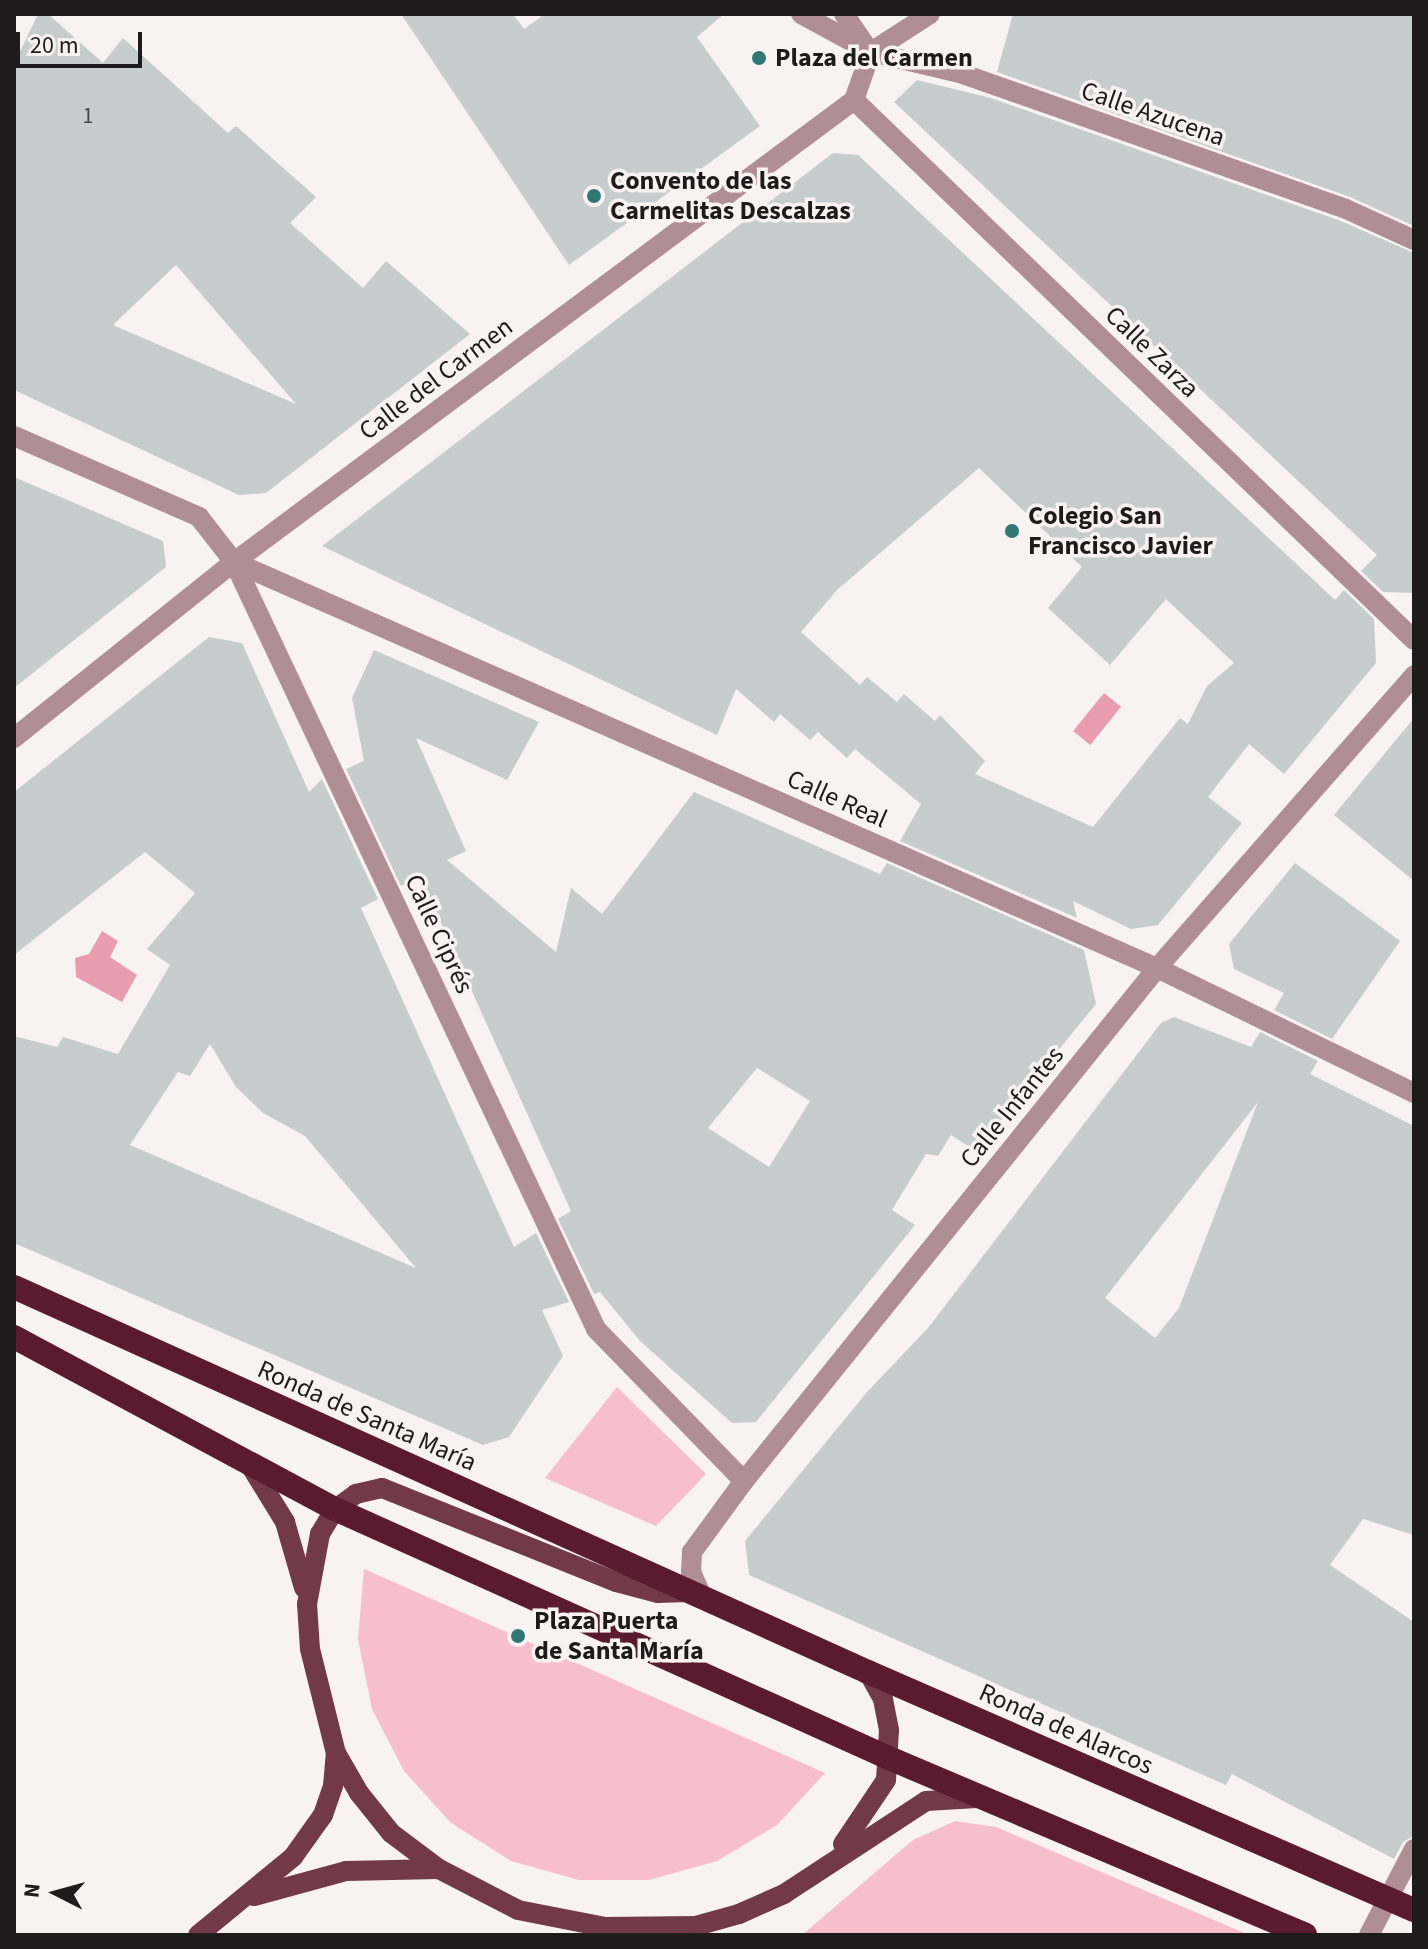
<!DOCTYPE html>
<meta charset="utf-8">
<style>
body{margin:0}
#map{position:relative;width:1428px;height:1949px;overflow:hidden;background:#f8f2f3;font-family:"Source Sans 3",sans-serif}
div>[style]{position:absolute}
.green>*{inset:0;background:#f7becb}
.water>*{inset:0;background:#e99daf;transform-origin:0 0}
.building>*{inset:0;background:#c7cdcc}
.street>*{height:20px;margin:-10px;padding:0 10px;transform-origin:10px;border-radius:10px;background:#b08e95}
.primary>*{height:20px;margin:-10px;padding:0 10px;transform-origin:10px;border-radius:10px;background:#723a49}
.highway>*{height:24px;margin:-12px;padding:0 12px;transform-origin:12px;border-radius:12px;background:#5a1b30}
.dots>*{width:22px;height:22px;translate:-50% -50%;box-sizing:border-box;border:4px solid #f8f2f3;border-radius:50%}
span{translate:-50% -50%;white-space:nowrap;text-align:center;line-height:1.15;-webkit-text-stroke:7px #f8f2f3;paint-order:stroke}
.number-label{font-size:22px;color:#484847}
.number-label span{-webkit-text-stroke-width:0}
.poi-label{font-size:26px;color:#1d1b1b;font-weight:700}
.left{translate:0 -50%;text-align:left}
.street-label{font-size:26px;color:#1d1b1b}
.frame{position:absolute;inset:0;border:16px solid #1d1b1b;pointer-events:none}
.north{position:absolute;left:16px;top:1853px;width:80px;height:80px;-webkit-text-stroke:6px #f8f2f3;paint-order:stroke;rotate:276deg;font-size:22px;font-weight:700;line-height:32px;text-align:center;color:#1d1b1b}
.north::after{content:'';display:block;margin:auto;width:28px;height:36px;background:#1d1b1b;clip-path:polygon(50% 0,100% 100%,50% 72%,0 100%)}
.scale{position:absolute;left:16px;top:32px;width:126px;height:36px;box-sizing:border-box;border:4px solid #1d1b1b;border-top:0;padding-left:10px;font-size:24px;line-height:28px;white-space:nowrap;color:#1d1b1b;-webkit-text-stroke:6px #f8f2f3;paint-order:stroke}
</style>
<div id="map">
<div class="green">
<div style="clip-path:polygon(617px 1387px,706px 1474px,656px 1526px,545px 1478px)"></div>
<div style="clip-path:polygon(364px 1569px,825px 1773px,777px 1825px,717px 1861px,649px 1880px,579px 1880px,511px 1861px,451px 1823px,404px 1771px,372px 1709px,358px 1639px)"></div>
<div style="clip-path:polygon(955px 1821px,996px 1827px,1249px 1935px,802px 1935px,913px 1840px)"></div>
</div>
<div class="water">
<div style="left:1104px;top:693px;width:22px;height:49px;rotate:39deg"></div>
<div style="clip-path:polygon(102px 931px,118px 941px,110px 957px,137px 975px,122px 1002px,76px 977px,75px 958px,89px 954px)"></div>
</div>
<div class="building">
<div style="clip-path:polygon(evenodd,38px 14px,48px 14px,103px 63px,123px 38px,228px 133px,236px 126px,316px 197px,290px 223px,363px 288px,386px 261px,470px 334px,266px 493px,239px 495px,14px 390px,14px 64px,38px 14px,176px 265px,296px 404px,113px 325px,176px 265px)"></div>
<div style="clip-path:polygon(401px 14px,513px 14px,524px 29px,545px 14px,724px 14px,697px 37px,760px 126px,569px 265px)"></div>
<div style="clip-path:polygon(1013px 14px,1414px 14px,1414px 226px,1350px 197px,997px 72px)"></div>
<div style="clip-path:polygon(917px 80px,991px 98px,1341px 221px,1414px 253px,1414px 593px,1383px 592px,1361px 571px,1377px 555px,894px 102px)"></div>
<div style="clip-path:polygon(evenodd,833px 153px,858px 155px,1335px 600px,1344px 590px,1374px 619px,1376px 663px,1284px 774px,1249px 744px,1208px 797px,1242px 823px,1158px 925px,1131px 929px,1073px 901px,1077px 918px,900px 841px,921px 804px,855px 749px,847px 758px,818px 732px,810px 740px,780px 714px,774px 722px,736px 689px,717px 735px,322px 546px,833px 153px,979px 468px,1082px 567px,1048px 608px,1110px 665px,1166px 599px,1234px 663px,1207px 686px,1188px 724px,1180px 718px,1093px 827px,975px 774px,985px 761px,940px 715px,935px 721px,904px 694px,897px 702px,867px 677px,860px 685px,801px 632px,837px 590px,979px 468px)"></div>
<div style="clip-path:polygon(14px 477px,163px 541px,166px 567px,14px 688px)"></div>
<div style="clip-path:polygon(evenodd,209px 637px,242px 643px,309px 792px,322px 779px,378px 899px,361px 908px,514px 1247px,536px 1233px,569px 1302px,542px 1310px,563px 1356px,509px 1437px,483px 1445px,14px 1243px,14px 1036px,57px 1047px,63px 1037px,118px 1054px,170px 965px,147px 949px,195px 893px,145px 852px,14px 955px,14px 792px,209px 637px,210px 1044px,236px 1087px,263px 1113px,305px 1136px,416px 1268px,130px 1145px,178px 1072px,190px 1076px,210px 1044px)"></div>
<div style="clip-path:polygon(evenodd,374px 650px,539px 722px,507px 780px,416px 738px,466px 851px,447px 860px,556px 952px,571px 888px,602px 914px,694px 792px,880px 874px,887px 863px,1084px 950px,1096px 1004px,976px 1151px,951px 1135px,938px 1156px,926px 1154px,892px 1210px,915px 1225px,756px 1422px,732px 1423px,640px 1341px,600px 1292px,594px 1294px,558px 1219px,571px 1211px,420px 876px,401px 886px,346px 769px,364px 761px,352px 698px,374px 650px,757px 1068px,810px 1101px,769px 1167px,708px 1128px,757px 1068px)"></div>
<div style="clip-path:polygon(1414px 718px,1414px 881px,1334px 815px)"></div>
<div style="clip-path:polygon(1295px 863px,1400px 941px,1332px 1039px,1274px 1010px,1284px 993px,1234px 969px,1229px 944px)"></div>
<div style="clip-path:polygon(evenodd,1174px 1017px,1251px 1047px,1260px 1032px,1318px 1061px,1310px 1074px,1414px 1126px,1414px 1535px,1363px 1519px,1330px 1565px,1414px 1622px,1414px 1836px,1403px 1842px,1394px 1859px,1232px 1774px,1226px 1785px,749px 1575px,745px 1541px,867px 1392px,928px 1328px,1161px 1023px,1174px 1017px,1258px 1102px,1179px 1308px,1155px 1338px,1105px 1298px,1258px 1102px)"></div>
</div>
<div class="street">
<div style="left:801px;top:14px;width:80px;rotate:28.5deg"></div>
<div style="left:871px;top:52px;width:91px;rotate:13.3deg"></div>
<div style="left:960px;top:73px;width:409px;rotate:19.4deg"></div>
<div style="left:1346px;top:209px;width:75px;rotate:24.5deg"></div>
<div style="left:844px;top:14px;width:42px;rotate:55.6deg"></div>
<div style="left:871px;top:52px;width:70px;rotate:-32.8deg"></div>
<div style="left:854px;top:100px;width:778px;rotate:43.96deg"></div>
<div style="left:14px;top:436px;width:202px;rotate:23.6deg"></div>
<div style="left:199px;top:517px;width:57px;rotate:52.1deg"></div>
<div style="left:234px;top:562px;width:848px;rotate:64.73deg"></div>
<div style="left:596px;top:1329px;width:212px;rotate:45.8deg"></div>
<div style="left:234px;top:562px;width:1008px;rotate:23.74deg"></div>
<div style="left:1157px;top:968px;width:286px;rotate:25.9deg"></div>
<div style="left:14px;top:738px;width:282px;rotate:-38.7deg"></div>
<div style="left:234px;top:562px;width:773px;rotate:-36.69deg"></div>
<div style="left:854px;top:100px;width:51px;rotate:-70.5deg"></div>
<div style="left:700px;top:1592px;width:22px;rotate:-114deg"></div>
<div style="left:691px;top:1572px;width:20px;rotate:-87deg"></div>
<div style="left:692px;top:1552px;width:88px;rotate:-53.8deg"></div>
<div style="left:744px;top:1481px;width:659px;rotate:-51.16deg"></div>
<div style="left:1157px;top:968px;width:390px;rotate:-48.7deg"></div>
<div style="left:1369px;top:1935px;width:97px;rotate:-62.4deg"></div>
</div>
<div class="primary">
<div style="left:250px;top:1465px;width:67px;rotate:58.4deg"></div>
<div style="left:285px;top:1522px;width:69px;rotate:73.9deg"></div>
<div style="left:688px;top:1592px;width:30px;rotate:178deg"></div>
<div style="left:658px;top:1593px;width:43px;rotate:-165.3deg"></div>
<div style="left:616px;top:1582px;width:252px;rotate:-158.1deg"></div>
<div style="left:382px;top:1488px;width:27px;rotate:167deg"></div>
<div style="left:356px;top:1494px;width:26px;rotate:144deg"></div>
<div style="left:335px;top:1509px;width:29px;rotate:121deg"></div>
<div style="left:320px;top:1534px;width:71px;rotate:100.5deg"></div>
<div style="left:307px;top:1604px;width:45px;rotate:86.2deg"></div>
<div style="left:310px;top:1649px;width:107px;rotate:76deg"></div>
<div style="left:336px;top:1753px;width:46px;rotate:60.1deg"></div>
<div style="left:359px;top:1793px;width:51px;rotate:51.3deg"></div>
<div style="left:391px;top:1833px;width:60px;rotate:36.9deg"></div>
<div style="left:439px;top:1869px;width:89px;rotate:27.4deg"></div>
<div style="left:518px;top:1910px;width:89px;rotate:11.1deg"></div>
<div style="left:605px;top:1927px;width:91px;rotate:-0.6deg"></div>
<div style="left:696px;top:1926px;width:45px;rotate:-15.6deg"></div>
<div style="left:739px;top:1914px;width:49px;rotate:-24deg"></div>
<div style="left:784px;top:1894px;width:170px;rotate:-33.2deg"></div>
<div style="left:926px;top:1801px;width:51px;rotate:-3.4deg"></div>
<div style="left:843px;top:1844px;width:77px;rotate:-56.1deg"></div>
<div style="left:886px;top:1780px;width:50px;rotate:-86.6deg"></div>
<div style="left:889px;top:1730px;width:32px;rotate:-101deg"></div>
<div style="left:883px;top:1699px;width:31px;rotate:-119deg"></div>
<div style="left:254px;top:1896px;width:95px;rotate:-15.2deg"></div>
<div style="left:346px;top:1871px;width:93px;rotate:-1.2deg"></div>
<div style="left:198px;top:1935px;width:123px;rotate:-39.4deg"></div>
<div style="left:293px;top:1857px;width:52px;rotate:-54.5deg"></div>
<div style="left:323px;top:1815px;width:31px;rotate:-71deg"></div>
<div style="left:333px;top:1786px;width:33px;rotate:-85deg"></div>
</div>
<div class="highway">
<div style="left:14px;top:1287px;width:937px;rotate:24.27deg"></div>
<div style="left:868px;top:1672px;width:596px;rotate:23.55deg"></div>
<div style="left:14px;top:1337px;width:364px;rotate:28.2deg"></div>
<div style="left:335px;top:1509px;width:607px;rotate:24.2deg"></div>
<div style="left:889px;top:1758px;width:452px;rotate:23deg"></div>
</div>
<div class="dots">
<div style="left:759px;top:58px;background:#2f7874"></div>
<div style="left:594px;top:196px;background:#2f7874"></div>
<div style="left:1012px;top:531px;background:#2f7874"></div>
<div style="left:518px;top:1636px;background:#2f7874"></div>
</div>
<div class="number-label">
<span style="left:88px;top:117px">1</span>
</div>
<div class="poi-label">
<span class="left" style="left:775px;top:58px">Plaza del Carmen</span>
<span class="left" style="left:610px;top:196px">Convento de las<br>Carmelitas Descalzas</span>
<span class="left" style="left:1028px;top:531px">Colegio San<br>Francisco Javier</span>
<span class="left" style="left:534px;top:1636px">Plaza Puerta<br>de Santa María</span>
</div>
<div class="street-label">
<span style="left:1153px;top:114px;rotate:19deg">Calle Azucena</span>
<span style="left:1152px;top:352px;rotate:44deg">Calle Zarza</span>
<span style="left:436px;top:379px;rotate:-37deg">Calle del Carmen</span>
<span style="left:837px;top:799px;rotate:24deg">Calle Real</span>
<span style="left:439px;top:934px;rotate:65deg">Calle Ciprés</span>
<span style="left:1012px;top:1107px;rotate:-51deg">Calle Infantes</span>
<span style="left:367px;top:1416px;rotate:24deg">Ronda de Santa María</span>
<span style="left:1066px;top:1729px;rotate:24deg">Ronda de Alarcos</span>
</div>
<div class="frame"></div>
<div class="north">N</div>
<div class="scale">20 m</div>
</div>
